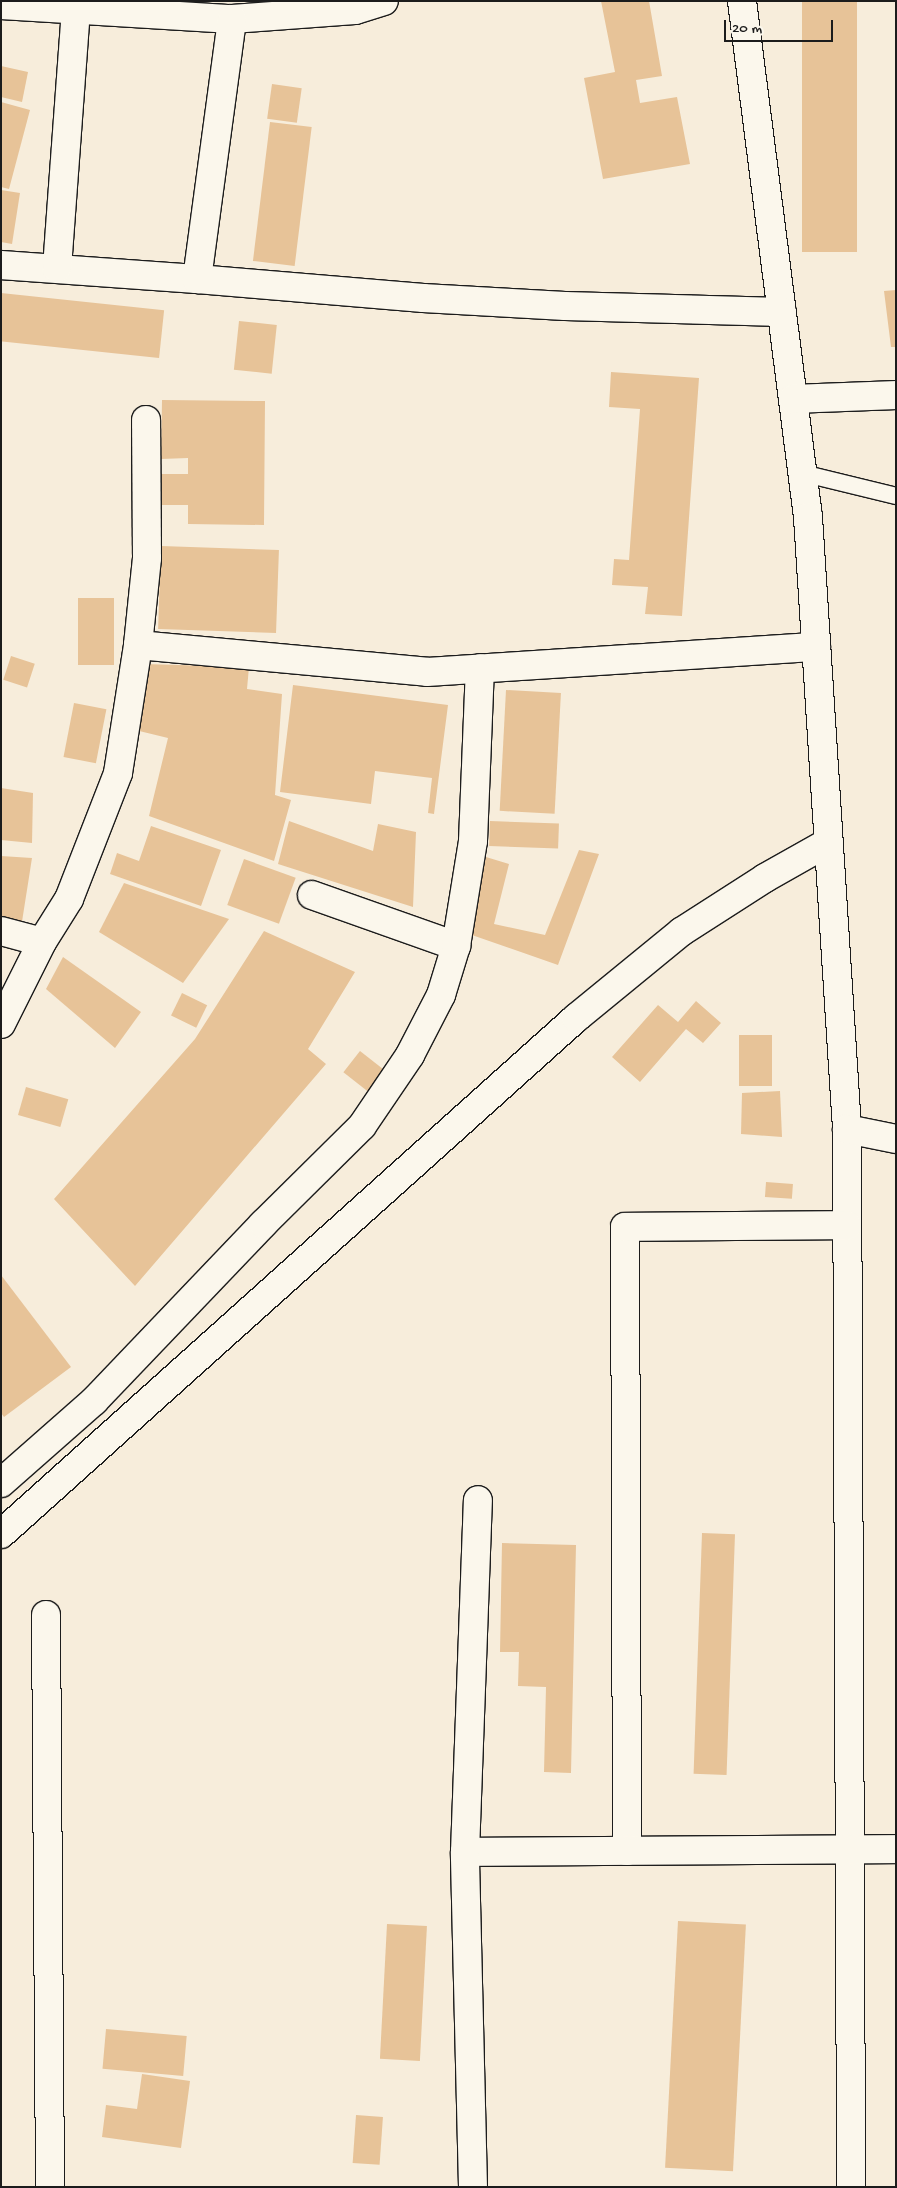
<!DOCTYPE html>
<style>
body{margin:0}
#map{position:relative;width:897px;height:2188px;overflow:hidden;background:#f7eddb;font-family:"Gochi Hand",sans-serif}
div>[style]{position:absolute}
.building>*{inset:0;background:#e7c398;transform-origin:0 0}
.roads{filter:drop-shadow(1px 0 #1c1c1c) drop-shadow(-1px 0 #1c1c1c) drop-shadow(0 1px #1c1c1c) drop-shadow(0 -1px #1c1c1c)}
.lane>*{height:16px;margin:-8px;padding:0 8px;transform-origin:8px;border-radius:8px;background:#fbf7ec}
.street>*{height:28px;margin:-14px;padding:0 14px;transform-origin:14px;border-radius:14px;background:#fbf7ec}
span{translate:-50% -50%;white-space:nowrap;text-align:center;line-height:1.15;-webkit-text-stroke:4px #fbf7ec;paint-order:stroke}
.frame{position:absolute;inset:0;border:2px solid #1c1c1c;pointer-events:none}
.scale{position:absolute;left:724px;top:20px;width:109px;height:22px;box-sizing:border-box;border:2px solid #1c1c1c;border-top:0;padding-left:6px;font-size:15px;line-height:18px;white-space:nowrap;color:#1c1c1c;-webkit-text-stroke:4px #fbf7ec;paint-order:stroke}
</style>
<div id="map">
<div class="building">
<div style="clip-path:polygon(601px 1px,649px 1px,662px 76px,636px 80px,640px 103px,677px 97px,690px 164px,603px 179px,584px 78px,615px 72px)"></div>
<div style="left:802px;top:1px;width:55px;height:251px"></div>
<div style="clip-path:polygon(1px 66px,28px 72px,22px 102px,1px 97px)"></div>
<div style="left:272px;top:84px;width:30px;height:35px;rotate:8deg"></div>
<div style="clip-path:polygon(1px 102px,30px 110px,9px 189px,1px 187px)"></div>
<div style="left:270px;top:122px;width:42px;height:140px;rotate:7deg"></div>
<div style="clip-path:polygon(1px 190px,20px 193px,12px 244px,1px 242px)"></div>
<div style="clip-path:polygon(896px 290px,896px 347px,891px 347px,884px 291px)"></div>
<div style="left:1px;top:293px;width:164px;height:48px;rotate:6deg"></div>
<div style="left:239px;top:321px;width:38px;height:49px;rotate:6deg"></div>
<div style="clip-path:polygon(611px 372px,699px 378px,682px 616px,645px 614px,648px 587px,612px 585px,614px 559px,629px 560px,640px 409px,609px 407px)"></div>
<div style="clip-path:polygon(162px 400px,265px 401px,264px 525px,188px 524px,188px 505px,154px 505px,155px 474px,188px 474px,188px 458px,161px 459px)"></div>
<div style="left:161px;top:546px;width:118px;height:83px;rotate:2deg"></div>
<div style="left:78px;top:598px;width:36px;height:67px"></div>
<div style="left:11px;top:656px;width:25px;height:25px;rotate:18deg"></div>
<div style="clip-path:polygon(143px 664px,249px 667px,247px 689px,282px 694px,275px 795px,291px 800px,274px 861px,149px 816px,168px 738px,131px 729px)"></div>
<div style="clip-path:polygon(293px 685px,448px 705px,434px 814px,428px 813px,432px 778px,375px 771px,371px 804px,280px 792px)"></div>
<div style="left:506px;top:690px;width:55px;height:121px;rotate:3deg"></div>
<div style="left:74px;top:703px;width:33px;height:55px;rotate:11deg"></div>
<div style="clip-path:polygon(1px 788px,33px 793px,32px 843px,1px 840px)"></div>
<div style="clip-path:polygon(289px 821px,373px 851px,378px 824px,416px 832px,413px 907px,278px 864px)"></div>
<div style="left:490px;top:821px;width:69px;height:25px;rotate:2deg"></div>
<div style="clip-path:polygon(151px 826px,221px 850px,201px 906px,110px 874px,117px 853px,139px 861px)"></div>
<div style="clip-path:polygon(579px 850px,599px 854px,558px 965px,469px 934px,486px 857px,509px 864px,494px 924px,545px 935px)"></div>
<div style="clip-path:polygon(1px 856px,32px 858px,21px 928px,1px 923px)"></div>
<div style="left:244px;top:859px;width:55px;height:49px;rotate:20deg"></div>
<div style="clip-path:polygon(124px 883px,229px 919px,183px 983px,99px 932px)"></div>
<div style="clip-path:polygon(264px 931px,355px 972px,308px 1049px,326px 1064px,135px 1286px,54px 1199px,195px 1039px)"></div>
<div style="clip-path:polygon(63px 957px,141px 1012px,115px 1048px,46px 989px)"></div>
<div style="left:182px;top:993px;width:28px;height:25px;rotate:26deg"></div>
<div style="clip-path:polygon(696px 1001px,721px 1023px,703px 1043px,686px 1029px,640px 1082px,612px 1057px,658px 1005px,678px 1022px)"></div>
<div style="left:772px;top:1035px;width:51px;height:33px;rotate:90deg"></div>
<div style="left:360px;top:1051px;width:34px;height:27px;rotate:38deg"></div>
<div style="left:26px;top:1087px;width:44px;height:29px;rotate:16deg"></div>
<div style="clip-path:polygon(780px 1091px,782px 1137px,741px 1134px,742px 1093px)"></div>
<div style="left:766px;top:1182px;width:27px;height:15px;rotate:4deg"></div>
<div style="clip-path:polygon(1px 1275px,71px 1367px,4px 1417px,1px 1413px)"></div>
<div style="left:702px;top:1533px;width:33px;height:241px;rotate:2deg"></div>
<div style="clip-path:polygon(502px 1543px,576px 1545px,571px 1773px,544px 1772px,546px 1687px,518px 1686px,519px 1652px,500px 1652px)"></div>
<div style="left:678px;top:1921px;width:68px;height:247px;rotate:3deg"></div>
<div style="left:387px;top:1924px;width:40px;height:135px;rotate:3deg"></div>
<div style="left:106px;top:2029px;width:81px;height:40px;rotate:5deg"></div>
<div style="clip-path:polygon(142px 2074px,190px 2081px,181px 2148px,102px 2137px,106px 2105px,137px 2109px)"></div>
<div style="left:356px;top:2115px;width:27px;height:48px;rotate:4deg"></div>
</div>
<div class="roads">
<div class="lane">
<div style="left:802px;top:473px;width:97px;rotate:13.7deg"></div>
</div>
<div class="street">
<div style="left:742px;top:1px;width:520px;rotate:82.71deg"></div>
<div style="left:808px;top:517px;width:613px;rotate:86.35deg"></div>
<div style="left:847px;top:1129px;width:1058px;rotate:89.78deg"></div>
<div style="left:1px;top:5px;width:231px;rotate:3.5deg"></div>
<div style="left:232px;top:19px;width:123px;rotate:-4.2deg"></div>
<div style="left:355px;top:10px;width:30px;rotate:-17deg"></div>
<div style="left:1px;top:265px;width:196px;rotate:4.1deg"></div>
<div style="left:197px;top:279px;width:262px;rotate:-82.3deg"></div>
<div style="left:57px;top:268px;width:260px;rotate:-85.8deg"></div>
<div style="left:197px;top:279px;width:227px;rotate:4.8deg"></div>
<div style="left:423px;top:298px;width:142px;rotate:3.2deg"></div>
<div style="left:565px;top:306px;width:217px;rotate:1.6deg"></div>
<div style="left:793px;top:399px;width:103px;rotate:-2.2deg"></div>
<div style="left:138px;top:645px;width:290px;rotate:5.3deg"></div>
<div style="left:427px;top:672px;width:390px;rotate:-3.7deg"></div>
<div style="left:312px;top:895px;width:153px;rotate:19.5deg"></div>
<div style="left:1px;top:931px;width:42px;rotate:15deg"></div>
<div style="left:1px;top:1024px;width:92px;rotate:-63.4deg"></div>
<div style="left:42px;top:942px;width:51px;rotate:-57.9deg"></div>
<div style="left:69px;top:899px;width:135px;rotate:-68.7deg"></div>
<div style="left:118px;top:773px;width:130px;rotate:-81.1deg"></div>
<div style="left:138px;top:645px;width:87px;rotate:-84.1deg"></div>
<div style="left:147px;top:558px;width:138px;rotate:-90.4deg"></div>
<div style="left:847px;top:1129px;width:50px;rotate:11.5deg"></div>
<div style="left:1px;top:1483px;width:124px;rotate:-41.4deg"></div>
<div style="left:94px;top:1401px;width:245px;rotate:-46.3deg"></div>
<div style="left:263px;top:1224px;width:139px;rotate:-44.7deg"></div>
<div style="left:362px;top:1126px;width:86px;rotate:-55.9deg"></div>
<div style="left:410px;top:1055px;width:68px;rotate:-62.7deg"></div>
<div style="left:441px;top:995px;width:51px;rotate:-73deg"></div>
<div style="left:456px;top:946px;width:106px;rotate:-80.8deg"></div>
<div style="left:473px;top:841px;width:173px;rotate:-87.7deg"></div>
<div style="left:1px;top:1534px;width:773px;rotate:-41.9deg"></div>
<div style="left:576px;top:1018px;width:136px;rotate:-39.3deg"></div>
<div style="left:681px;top:932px;width:100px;rotate:-32.7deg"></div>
<div style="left:765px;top:878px;width:73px;rotate:-29.4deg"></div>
<div style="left:46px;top:1615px;width:572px;rotate:89.6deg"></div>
<div style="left:627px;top:1851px;width:624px;rotate:-90.18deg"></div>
<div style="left:625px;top:1227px;width:222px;rotate:-0.5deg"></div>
<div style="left:465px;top:1852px;width:431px;rotate:-0.4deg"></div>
<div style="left:473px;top:2187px;width:335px;rotate:-91.4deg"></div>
<div style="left:465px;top:1852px;width:352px;rotate:-87.9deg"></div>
</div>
</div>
<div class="frame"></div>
<div class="scale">20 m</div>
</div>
